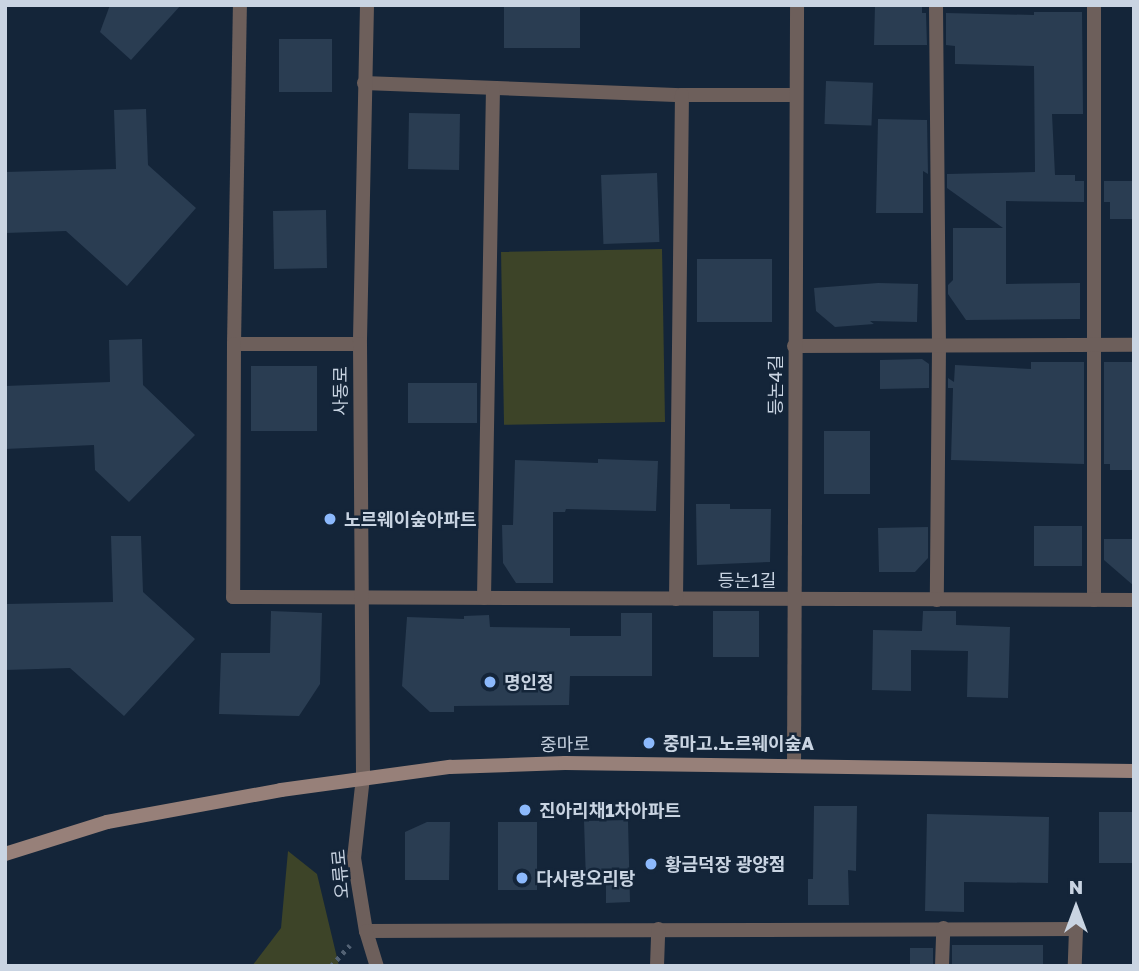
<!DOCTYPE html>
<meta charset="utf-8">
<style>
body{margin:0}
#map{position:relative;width:1139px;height:971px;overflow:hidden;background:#142539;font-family:"Golos Text","Noto Sans KR",sans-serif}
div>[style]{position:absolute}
.green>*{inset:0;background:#3d4428;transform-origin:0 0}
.building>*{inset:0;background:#2a3d52;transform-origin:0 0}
.path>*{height:4.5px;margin-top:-2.25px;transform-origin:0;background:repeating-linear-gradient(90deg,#536274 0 3.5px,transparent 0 8.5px)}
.minor>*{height:14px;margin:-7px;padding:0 7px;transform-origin:7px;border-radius:7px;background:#6d5f5b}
.tertiary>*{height:14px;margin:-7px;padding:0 7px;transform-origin:7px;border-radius:7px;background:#6d5f5b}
.secondary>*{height:14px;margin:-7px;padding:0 7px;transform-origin:7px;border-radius:7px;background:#978079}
.dots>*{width:19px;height:19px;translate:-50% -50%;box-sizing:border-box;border:4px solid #142539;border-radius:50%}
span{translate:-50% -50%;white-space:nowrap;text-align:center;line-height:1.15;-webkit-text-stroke:5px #142539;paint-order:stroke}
.street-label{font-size:18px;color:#c9d4e2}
.poi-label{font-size:18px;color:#c9d4e2;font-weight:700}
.left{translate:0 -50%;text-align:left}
.frame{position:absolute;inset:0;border:7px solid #c9d4e2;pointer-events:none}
.north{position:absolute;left:1041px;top:873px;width:70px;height:70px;-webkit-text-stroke:5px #142539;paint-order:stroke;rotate:0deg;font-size:19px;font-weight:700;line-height:28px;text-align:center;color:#c9d4e2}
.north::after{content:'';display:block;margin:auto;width:24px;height:32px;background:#c9d4e2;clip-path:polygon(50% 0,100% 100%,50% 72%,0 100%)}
</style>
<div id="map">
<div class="green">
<div style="left:662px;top:249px;width:173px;height:161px;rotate:89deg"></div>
<div style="clip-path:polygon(288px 851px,317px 874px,339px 966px,252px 966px,281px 928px)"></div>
</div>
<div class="building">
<div style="clip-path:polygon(110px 5px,181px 5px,131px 60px,100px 32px)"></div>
<div style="left:504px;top:5px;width:76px;height:43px"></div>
<div style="clip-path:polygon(875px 5px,922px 5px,922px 13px,926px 13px,927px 45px,874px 45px)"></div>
<div style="clip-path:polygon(1034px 12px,1082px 12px,1083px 114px,1052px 114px,1055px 175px,1075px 175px,1075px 181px,1084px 181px,1084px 202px,1006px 201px,1006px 284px,1080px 283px,1080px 319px,966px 320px,948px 294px,948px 285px,953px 280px,953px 228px,1003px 228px,947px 188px,947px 174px,1035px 172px,1034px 66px,955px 64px,955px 46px,946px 45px,946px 13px,1034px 15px)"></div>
<div style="left:279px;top:39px;width:53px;height:53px"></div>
<div style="left:826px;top:81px;width:47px;height:43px;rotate:2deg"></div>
<div style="clip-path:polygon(146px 109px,148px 165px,196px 208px,127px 286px,66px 231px,5px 233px,5px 172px,116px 169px,114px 110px)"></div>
<div style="left:409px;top:113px;width:51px;height:56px;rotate:1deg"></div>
<div style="clip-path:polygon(878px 119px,927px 120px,928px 174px,923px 171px,923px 213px,876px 213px)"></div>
<div style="left:657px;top:173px;width:69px;height:56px;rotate:88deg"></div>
<div style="clip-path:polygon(1104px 181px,1134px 181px,1134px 219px,1110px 219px,1110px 202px,1104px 202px)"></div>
<div style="left:326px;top:210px;width:58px;height:53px;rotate:89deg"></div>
<div style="left:697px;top:259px;width:75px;height:63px"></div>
<div style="clip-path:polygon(878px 283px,918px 284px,917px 322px,870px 321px,874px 324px,835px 327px,816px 311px,814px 288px)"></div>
<div style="clip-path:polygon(142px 339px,143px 385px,195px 435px,129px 502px,95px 470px,94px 445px,5px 449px,5px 386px,110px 382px,109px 340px)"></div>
<div style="clip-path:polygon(922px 359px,929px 364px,929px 388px,880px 389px,880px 360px)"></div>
<div style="clip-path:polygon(1031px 362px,1084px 362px,1084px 464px,951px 460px,953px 388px,948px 388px,948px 378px,954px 382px,955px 365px,1031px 369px)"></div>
<div style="clip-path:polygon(1104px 362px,1134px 362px,1134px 470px,1110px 470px,1110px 464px,1104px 464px)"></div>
<div style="left:317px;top:366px;width:65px;height:66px;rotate:90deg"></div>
<div style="left:408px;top:383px;width:69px;height:40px"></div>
<div style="left:824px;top:431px;width:46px;height:63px"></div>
<div style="clip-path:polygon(598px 459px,658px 461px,656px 511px,566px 509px,565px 512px,553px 512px,553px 583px,516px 583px,503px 563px,502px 525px,513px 525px,515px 460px,598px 463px)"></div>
<div style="clip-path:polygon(696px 504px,730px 504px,730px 509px,771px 509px,770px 562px,697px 565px)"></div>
<div style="left:1034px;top:526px;width:48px;height:40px"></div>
<div style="clip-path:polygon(928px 527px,928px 558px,915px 572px,879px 572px,878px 528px)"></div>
<div style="clip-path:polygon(111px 536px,141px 536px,143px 592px,195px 639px,124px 716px,70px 668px,5px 670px,5px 604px,113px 602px)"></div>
<div style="clip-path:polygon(1104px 539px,1134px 539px,1134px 586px,1104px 560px)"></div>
<div style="clip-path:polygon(271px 611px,322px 613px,320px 684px,299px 716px,219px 714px,221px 653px,270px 653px)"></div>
<div style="left:713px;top:611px;width:46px;height:46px"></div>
<div style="clip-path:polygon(923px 611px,956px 611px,956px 625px,1010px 627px,1008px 698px,967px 697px,968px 651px,911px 650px,911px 691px,872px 690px,873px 630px,922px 631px)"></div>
<div style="clip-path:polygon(621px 613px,652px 613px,652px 676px,570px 676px,569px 705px,454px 706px,454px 712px,430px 712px,402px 686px,407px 617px,464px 619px,464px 616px,489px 615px,490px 627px,570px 628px,570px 636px,621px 636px)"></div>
<div style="clip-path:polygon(814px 806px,857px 806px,856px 871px,848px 870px,849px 905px,808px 905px,808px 879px,813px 879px)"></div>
<div style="left:1099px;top:812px;width:35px;height:51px"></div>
<div style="clip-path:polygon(927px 814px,1049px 817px,1048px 883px,964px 882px,964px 912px,925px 911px)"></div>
<div style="clip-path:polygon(628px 820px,630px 902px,606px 903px,606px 881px,586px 882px,584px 821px)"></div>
<div style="clip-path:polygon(427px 822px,450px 822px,449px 880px,405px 880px,405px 832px)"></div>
<div style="left:498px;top:822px;width:39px;height:68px"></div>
<div style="left:1043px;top:945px;width:21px;height:91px;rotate:90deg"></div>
<div style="left:910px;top:948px;width:23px;height:18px"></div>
</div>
<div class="path">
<div style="left:331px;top:966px;width:28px;rotate:-48deg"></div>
</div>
<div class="minor">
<div style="left:936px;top:5px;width:341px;rotate:89.5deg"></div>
<div style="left:939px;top:346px;width:254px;rotate:90.5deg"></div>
<div style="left:1094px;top:5px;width:595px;rotate:90deg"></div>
<div style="left:364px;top:83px;width:318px;rotate:2.2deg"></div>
<div style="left:682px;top:95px;width:114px"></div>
<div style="left:234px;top:344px;width:339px;rotate:-89deg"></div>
<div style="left:360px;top:344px;width:126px;rotate:180deg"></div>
<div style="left:234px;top:344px;width:253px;rotate:90.2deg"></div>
<div style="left:233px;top:597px;width:901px;rotate:0.19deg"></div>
<div style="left:794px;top:346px;width:340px;rotate:-0.2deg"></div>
<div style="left:484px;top:598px;width:510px;rotate:-88.99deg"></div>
<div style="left:676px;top:599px;width:504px;rotate:-89.32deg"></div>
<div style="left:794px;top:766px;width:761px;rotate:-89.77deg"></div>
<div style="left:366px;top:931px;width:710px;rotate:-0.16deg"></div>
<div style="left:1076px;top:929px;width:37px;rotate:92deg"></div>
<div style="left:657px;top:966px;width:37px;rotate:-88deg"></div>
<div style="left:942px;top:966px;width:38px;rotate:-88deg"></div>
</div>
<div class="tertiary">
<div style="left:367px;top:5px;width:339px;rotate:91.2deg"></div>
<div style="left:360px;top:344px;width:433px;rotate:89.6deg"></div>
<div style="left:363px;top:777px;width:81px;rotate:96.3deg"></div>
<div style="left:354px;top:858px;width:74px;rotate:80.7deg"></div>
<div style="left:366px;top:931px;width:37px;rotate:73deg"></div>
</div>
<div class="secondary">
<div style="left:5px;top:854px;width:107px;rotate:-17.4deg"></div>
<div style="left:107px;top:822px;width:177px;rotate:-10.4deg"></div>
<div style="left:281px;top:790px;width:171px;rotate:-7.8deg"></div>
<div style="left:450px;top:767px;width:115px;rotate:-2deg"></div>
<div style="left:565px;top:763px;width:569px;rotate:0.81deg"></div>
</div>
<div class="dots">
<div style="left:330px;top:519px;background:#8cb9fc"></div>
<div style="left:490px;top:682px;background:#8cb9fc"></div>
<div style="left:649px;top:743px;background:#8cb9fc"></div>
<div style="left:525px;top:810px;background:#8cb9fc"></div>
<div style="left:651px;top:864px;background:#8cb9fc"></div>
<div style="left:522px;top:878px;background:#8cb9fc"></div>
</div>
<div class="street-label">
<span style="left:775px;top:385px;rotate:-90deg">등논4길</span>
<span style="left:340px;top:391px;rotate:-90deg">사동로</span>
<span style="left:747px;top:580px">등논1길</span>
<span style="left:565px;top:744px;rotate:-1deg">중마로</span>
<span style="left:340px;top:874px;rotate:-95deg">오류로</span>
</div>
<div class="poi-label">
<span class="left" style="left:344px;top:519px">노르웨이숲아파트</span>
<span class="left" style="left:504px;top:682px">명인정</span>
<span class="left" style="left:663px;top:743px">중마고.노르웨이숲A</span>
<span class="left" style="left:539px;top:810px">진아리채1차아파트</span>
<span class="left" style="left:665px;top:864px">황금덕장 광양점</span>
<span class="left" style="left:536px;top:878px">다사랑오리탕</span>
</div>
<div class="frame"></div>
<div class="north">N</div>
</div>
